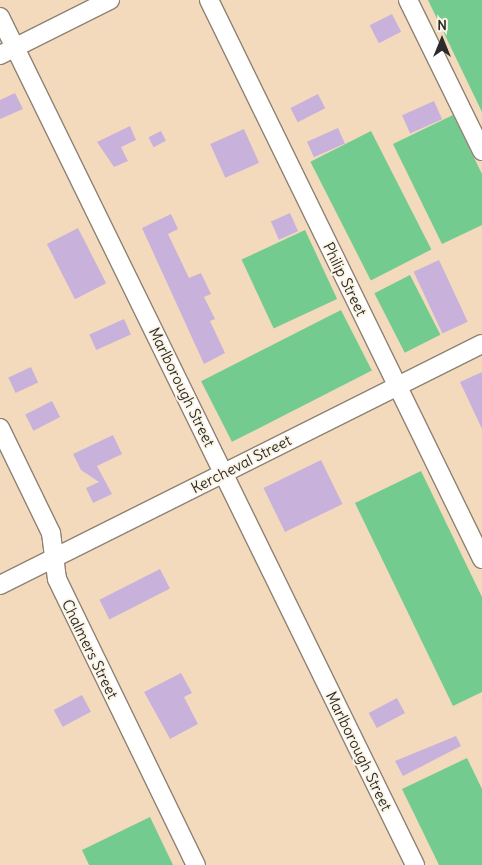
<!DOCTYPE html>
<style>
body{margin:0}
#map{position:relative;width:482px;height:865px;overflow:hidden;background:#f3dabd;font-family:Delius,sans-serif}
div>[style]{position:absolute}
.green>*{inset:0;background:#74cb90;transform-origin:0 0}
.building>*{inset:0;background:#c8b2dc;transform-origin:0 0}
.roads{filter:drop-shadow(1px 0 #8f8274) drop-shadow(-1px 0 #8f8274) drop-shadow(0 1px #8f8274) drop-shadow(0 -1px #8f8274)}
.minor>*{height:18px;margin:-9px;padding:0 9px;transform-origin:9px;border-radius:9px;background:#fff}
span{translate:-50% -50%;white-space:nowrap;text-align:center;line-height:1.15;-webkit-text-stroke:4px #fcf5e5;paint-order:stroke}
.street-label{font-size:15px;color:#2b2b2b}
.north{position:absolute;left:417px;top:15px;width:50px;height:50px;-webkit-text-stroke:4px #fcf5e5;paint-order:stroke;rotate:0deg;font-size:14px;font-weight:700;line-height:20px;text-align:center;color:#2b2b2b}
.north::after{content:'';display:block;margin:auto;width:18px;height:22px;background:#2b2b2b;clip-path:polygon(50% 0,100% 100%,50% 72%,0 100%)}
</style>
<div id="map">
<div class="green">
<div style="clip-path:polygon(428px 0,482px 0,482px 112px)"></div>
<div style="clip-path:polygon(453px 115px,482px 174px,482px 225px,442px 244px,393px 144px)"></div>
<div style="left:371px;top:131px;width:133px;height:68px;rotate:63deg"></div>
<div style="left:305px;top:230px;width:76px;height:70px;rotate:65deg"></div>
<div style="left:410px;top:275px;width:67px;height:40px;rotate:63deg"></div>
<div style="left:341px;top:310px;width:68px;height:157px;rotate:63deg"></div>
<div style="clip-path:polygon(421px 471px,482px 597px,482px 692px,453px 706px,355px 503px)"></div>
<div style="clip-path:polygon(467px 758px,482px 789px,482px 865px,439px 865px,402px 789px)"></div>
<div style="clip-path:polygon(150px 817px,173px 865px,89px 865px,82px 850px)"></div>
</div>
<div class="building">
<div style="left:392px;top:14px;width:20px;height:25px;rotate:63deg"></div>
<div style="clip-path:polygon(15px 93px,23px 109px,0 119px,0 100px)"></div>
<div style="left:318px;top:94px;width:16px;height:31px;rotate:63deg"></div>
<div style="left:434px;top:101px;width:20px;height:35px;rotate:66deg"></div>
<div style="clip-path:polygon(130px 126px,136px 140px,121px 147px,128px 161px,114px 167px,97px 142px)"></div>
<div style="left:338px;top:128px;width:17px;height:34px;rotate:66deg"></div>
<div style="left:244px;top:129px;width:37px;height:37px;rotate:66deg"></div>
<div style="left:161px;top:131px;width:11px;height:14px;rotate:63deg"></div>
<div style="left:290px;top:213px;width:20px;height:21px;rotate:66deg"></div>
<div style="clip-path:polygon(171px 214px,178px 229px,168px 234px,189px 278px,201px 273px,211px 294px,204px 297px,215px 319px,210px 321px,225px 353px,204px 364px,142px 228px)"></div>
<div style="left:78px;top:228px;width:62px;height:35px;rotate:63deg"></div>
<div style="left:439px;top:260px;width:68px;height:28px;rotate:65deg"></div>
<div style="left:124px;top:319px;width:17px;height:38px;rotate:66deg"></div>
<div style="left:31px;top:367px;width:17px;height:25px;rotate:65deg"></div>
<div style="clip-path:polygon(482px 372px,482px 429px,460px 382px)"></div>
<div style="left:52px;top:401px;width:18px;height:30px;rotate:63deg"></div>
<div style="clip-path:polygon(113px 435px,122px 454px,97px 466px,112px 494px,93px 503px,86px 488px,99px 482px,81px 470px,73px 454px)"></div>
<div style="left:321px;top:460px;width:49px;height:64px;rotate:64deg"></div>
<div style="left:160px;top:569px;width:22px;height:68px;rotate:63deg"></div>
<div style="clip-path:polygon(181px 673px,192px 693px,184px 697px,198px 724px,170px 739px,144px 692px)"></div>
<div style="left:82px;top:695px;width:19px;height:32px;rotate:62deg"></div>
<div style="left:397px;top:698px;width:17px;height:32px;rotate:62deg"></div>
<div style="clip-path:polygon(456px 736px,461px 746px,403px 776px,395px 761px)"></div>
</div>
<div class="roads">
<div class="minor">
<div style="left:209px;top:0;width:622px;rotate:63.97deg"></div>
<div style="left:408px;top:0;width:168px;rotate:63.9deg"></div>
<div style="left:0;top:17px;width:944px;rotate:63.92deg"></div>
<div style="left:0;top:55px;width:123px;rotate:-26.6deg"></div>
<div style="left:0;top:428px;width:117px;rotate:64.1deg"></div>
<div style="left:51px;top:533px;width:46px;rotate:82.6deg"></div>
<div style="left:57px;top:579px;width:318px;rotate:64.1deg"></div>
<div style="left:0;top:585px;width:539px;rotate:-26.57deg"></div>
</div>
</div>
<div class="street-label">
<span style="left:345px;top:279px;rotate:64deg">Philip Street</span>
<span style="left:182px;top:387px;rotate:64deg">Marlborough Street</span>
<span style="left:241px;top:464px;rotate:-27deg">Kercheval Street</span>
<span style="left:90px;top:649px;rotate:64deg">Chalmers Street</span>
<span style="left:359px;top:751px;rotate:64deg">Marlborough Street</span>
</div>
<div class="north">N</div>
</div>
